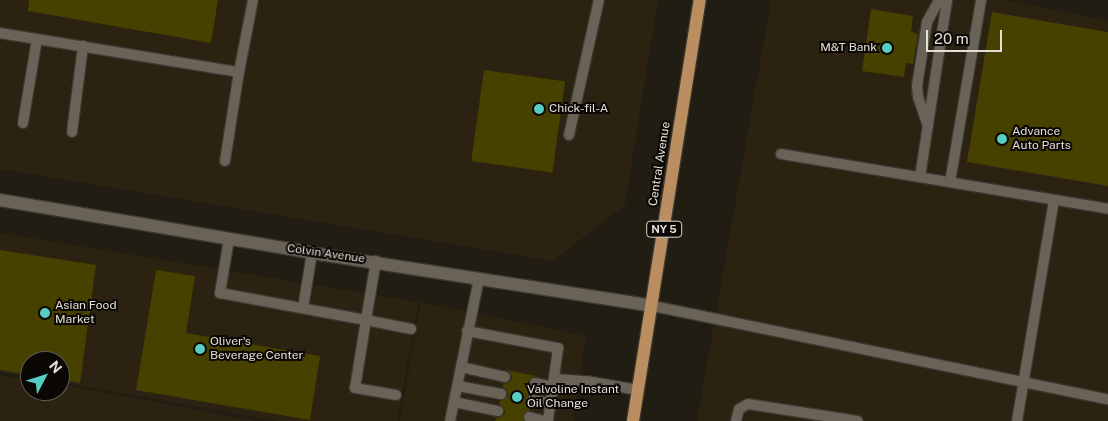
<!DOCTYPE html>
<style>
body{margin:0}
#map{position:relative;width:1108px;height:421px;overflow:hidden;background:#221d12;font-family:"Public Sans",sans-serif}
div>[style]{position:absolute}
.built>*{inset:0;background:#2b2211}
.building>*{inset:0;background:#474100;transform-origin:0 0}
.roads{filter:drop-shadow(1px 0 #3b3730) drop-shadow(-1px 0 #3b3730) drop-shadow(0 1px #3b3730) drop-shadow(0 -1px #3b3730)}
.service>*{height:10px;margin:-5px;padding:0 5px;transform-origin:5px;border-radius:5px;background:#696256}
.tertiary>*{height:12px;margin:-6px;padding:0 6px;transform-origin:6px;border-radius:6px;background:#696256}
.primary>*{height:12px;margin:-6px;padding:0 6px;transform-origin:6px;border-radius:6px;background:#bb8e61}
.dots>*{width:14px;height:14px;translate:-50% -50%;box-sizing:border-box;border:2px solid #0a0704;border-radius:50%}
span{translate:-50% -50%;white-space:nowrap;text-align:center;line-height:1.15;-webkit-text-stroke:4px #0a0704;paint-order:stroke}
.shield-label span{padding:1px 4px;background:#0a0704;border:1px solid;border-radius:4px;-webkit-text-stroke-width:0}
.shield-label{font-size:11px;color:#e3dfd7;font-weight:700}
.poi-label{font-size:12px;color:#e3dfd7}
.right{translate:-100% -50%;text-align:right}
.left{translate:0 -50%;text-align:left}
.street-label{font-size:12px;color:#e3dfd7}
.north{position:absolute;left:20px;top:351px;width:50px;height:50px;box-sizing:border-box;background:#0a0704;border:1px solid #615d58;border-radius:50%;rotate:50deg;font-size:14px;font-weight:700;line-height:20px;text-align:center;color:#e3dfd7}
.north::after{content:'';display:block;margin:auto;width:18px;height:22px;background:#57cec2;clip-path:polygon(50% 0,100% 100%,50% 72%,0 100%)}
.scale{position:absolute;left:926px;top:30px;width:76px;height:22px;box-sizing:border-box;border:2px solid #e3dfd7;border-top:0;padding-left:6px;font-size:15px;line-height:18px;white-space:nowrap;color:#e3dfd7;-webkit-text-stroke:4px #0a0704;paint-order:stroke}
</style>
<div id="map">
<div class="built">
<div style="clip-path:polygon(0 0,658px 0,625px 205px,553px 261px,0 169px)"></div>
<div style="clip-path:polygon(771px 0,1004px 0,1108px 21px,1108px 421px,697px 421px)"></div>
<div style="clip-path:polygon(0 233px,418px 302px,397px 421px,278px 421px,60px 382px,60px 361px,30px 361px,30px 377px,0 372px)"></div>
<div style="clip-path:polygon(421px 302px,586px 336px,573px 421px,400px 421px)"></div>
<div style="clip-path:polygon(0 375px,30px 380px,30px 391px,60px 391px,60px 384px,255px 421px,0 421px)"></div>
</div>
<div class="building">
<div style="clip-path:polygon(29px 0,218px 0,211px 43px,28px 11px)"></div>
<div style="clip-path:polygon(871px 9px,913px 16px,911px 32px,918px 34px,913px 64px,906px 63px,904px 77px,862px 71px)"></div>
<div style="clip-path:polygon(992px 12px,1108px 32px,1108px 186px,967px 162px)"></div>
<div style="left:484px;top:70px;width:82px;height:92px;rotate:8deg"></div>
<div style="clip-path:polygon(0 250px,96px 265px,80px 383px,60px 380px,60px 361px,30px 361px,30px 375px,0 370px)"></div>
<div style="clip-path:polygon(156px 270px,195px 276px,186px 333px,320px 356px,310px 420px,136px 390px)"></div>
<div style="clip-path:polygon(506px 370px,536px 376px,528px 381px,529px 386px,534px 390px,533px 393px,525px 399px,526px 403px,531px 407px,530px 410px,523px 415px,524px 421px,495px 421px,496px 418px,501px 417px,505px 413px,504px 408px,499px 404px,500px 401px,508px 396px,507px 391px,503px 387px,503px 384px,510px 382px,512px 378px,510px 372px)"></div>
</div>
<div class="roads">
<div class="service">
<div style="left:0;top:33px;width:242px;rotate:9.3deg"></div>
<div style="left:23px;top:123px;width:85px;rotate:-80.5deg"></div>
<div style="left:928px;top:126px;width:31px;rotate:-109deg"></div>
<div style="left:918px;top:97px;width:11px;rotate:-95deg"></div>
<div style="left:917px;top:86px;width:65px;rotate:-81.1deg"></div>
<div style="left:927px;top:22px;width:25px;rotate:-61deg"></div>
<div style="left:72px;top:132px;width:87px;rotate:-82.7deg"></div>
<div style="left:569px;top:135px;width:138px;rotate:-77.5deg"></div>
<div style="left:781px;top:154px;width:332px;rotate:9.5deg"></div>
<div style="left:225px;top:161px;width:90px;rotate:-81.1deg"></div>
<div style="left:239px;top:72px;width:73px;rotate:-79deg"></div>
<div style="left:920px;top:177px;width:179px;rotate:-81.3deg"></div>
<div style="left:950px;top:182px;width:185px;rotate:-80.3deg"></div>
<div style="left:229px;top:239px;width:55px;rotate:99.5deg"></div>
<div style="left:220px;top:293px;width:148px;rotate:10.5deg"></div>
<div style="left:366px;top:320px;width:60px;rotate:-80.4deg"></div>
<div style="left:653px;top:306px;width:464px;rotate:11.6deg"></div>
<div style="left:303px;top:308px;width:56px;rotate:-80.7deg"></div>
<div style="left:467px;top:331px;width:93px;rotate:10.6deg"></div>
<div style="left:558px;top:348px;width:74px;rotate:97.8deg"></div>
<div style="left:461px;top:367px;width:45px;rotate:12.8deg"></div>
<div style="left:555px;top:379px;width:31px;rotate:4deg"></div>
<div style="left:586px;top:381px;width:53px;rotate:9.8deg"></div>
<div style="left:535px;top:383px;width:19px;rotate:12deg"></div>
<div style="left:458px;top:386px;width:44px;rotate:10.5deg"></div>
<div style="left:396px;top:395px;width:42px;rotate:-170.3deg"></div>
<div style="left:355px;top:388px;width:69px;rotate:-80.8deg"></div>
<div style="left:366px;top:320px;width:46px;rotate:11.3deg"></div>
<div style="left:532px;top:400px;width:20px;rotate:9deg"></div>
<div style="left:454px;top:402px;width:45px;rotate:11.6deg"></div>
<div style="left:529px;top:417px;width:16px;rotate:14deg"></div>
<div style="left:450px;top:421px;width:145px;rotate:-78.5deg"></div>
<div style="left:736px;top:421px;width:12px;rotate:-76deg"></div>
<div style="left:739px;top:409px;width:10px;rotate:-29deg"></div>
<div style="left:748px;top:404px;width:111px;rotate:8.8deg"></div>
<div style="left:1017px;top:421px;width:224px;rotate:-80.5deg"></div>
</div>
<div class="tertiary">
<div style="left:0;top:200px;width:316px;rotate:9.6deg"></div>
<div style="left:312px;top:253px;width:345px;rotate:8.8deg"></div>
</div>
<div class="primary">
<div style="left:633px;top:421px;width:426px;rotate:-81deg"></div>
</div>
</div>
<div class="dots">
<div style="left:887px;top:48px;background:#57cec2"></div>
<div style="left:539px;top:109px;background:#57cec2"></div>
<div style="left:1002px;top:139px;background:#57cec2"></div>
<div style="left:45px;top:313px;background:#57cec2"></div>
<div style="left:200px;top:349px;background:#57cec2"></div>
<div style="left:517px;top:397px;background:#57cec2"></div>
</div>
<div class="shield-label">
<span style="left:664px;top:229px">NY 5</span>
</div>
<div class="poi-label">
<span class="right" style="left:877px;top:48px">M&amp;T Bank</span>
<span class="left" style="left:549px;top:109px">Chick-fil-A</span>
<span class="left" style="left:1012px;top:139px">Advance<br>Auto Parts</span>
<span class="left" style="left:55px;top:313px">Asian Food<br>Market</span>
<span class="left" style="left:210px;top:349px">Oliver's<br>Beverage Center</span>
<span class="left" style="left:527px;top:397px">Valvoline Instant<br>Oil Change</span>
</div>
<div class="street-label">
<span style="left:660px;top:164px;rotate:-81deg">Central Avenue</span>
<span style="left:326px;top:254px;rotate:8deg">Colvin Avenue</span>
</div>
<div class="north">N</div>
<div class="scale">20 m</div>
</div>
